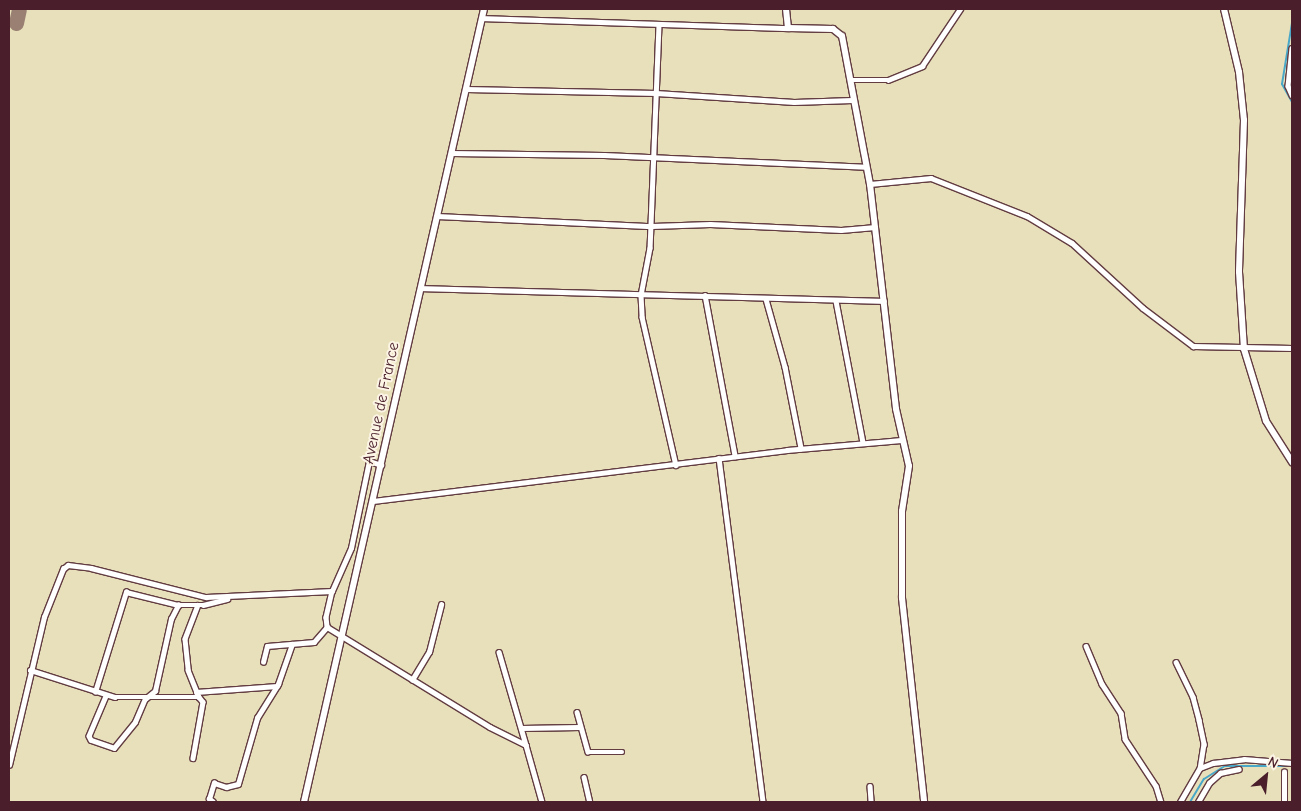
<!DOCTYPE html>
<style>
body{margin:0}
#map{position:relative;width:1301px;height:811px;overflow:hidden;background:#e8e0bb;font-family:"Comic Neue",sans-serif}
div>[style]{position:absolute}
.stream>*{height:2px;margin:-1px;padding:0 1px;transform-origin:1px;border-radius:1px;background:#49a7c8}
.taxiway>*{height:15px;margin:-7.5px;padding:0 7.5px;transform-origin:7.5px;border-radius:7.5px;background:#998073}
.roads{filter:drop-shadow(1px 0 #623c41) drop-shadow(-1px 0 #623c41) drop-shadow(0 1px #623c41) drop-shadow(0 -1px #623c41)}
.street>*{height:4.5px;margin:-2.25px;padding:0 2.25px;transform-origin:2.25px;border-radius:2.25px;background:#fff}
.secondary>*{height:6px;margin:-3px;padding:0 3px;transform-origin:3px;border-radius:3px;background:#fff}
span{translate:-50% -50%;white-space:nowrap;text-align:center;line-height:1.15;-webkit-text-stroke:4px #fcf5e5;paint-order:stroke}
.street-label{font-size:16px;color:#4a1f2b}
.frame{position:absolute;inset:0;border:10px solid #4a1f2b;pointer-events:none}
.north{position:absolute;left:1241px;top:751px;width:50px;height:50px;-webkit-text-stroke:4px #fcf5e5;paint-order:stroke;rotate:28deg;font-size:14px;font-weight:700;line-height:20px;text-align:center;color:#4a1f2b}
.north::after{content:'';display:block;margin:auto;width:18px;height:22px;background:#4a1f2b;clip-path:polygon(50% 0,100% 100%,50% 72%,0 100%)}
</style>
<div id="map">
<div class="stream">
<div style="left:1292px;top:23px;width:62px;rotate:99.3deg"></div>
<div style="left:1282px;top:84px;width:21px;rotate:61deg"></div>
<div style="left:1190px;top:802px;width:27px;rotate:-59deg"></div>
<div style="left:1204px;top:779px;width:25px;rotate:-32deg"></div>
<div style="left:1225px;top:766px;width:67px"></div>
</div>
<div class="taxiway">
<div style="left:16px;top:23px;width:14px;rotate:-78deg"></div>
</div>
<div class="roads">
<div class="street">
<div style="left:482px;top:18px;width:306px;rotate:1.9deg"></div>
<div style="left:659px;top:25px;width:223px;rotate:92.3deg"></div>
<div style="left:650px;top:248px;width:48px;rotate:100.8deg"></div>
<div style="left:641px;top:295px;width:22px;rotate:87deg"></div>
<div style="left:642px;top:317px;width:152px;rotate:77.1deg"></div>
<div style="left:1292px;top:48px;width:38px;rotate:96deg"></div>
<div style="left:1288px;top:86px;width:10px;rotate:66deg"></div>
<div style="left:850px;top:80px;width:38px"></div>
<div style="left:888px;top:80px;width:37px;rotate:-22deg"></div>
<div style="left:922px;top:66px;width:69px;rotate:-56.3deg"></div>
<div style="left:466px;top:89px;width:190px;rotate:1.2deg"></div>
<div style="left:656px;top:93px;width:138px;rotate:3.7deg"></div>
<div style="left:794px;top:102px;width:58px;rotate:-2deg"></div>
<div style="left:451px;top:153px;width:153px;rotate:0.7deg"></div>
<div style="left:604px;top:155px;width:261px;rotate:2.6deg"></div>
<div style="left:870px;top:184px;width:61px;rotate:-5.6deg"></div>
<div style="left:931px;top:178px;width:103px;rotate:21.6deg"></div>
<div style="left:1027px;top:216px;width:52px;rotate:31deg"></div>
<div style="left:1072px;top:243px;width:96px;rotate:42.5deg"></div>
<div style="left:1143px;top:308px;width:63px;rotate:37.2deg"></div>
<div style="left:1193px;top:346px;width:99px;rotate:1.2deg"></div>
<div style="left:437px;top:216px;width:215px;rotate:2.7deg"></div>
<div style="left:652px;top:226px;width:58px;rotate:-2deg"></div>
<div style="left:710px;top:224px;width:131px;rotate:2.6deg"></div>
<div style="left:841px;top:230px;width:34px;rotate:-5deg"></div>
<div style="left:420px;top:288px;width:464px;rotate:1.6deg"></div>
<div style="left:705px;top:295px;width:164px;rotate:79.4deg"></div>
<div style="left:766px;top:299px;width:71px;rotate:74.4deg"></div>
<div style="left:785px;top:367px;width:83px;rotate:78.8deg"></div>
<div style="left:836px;top:301px;width:144px;rotate:79.2deg"></div>
<div style="left:719px;top:458px;width:347px;rotate:82.7deg"></div>
<div style="left:373px;top:501px;width:417px;rotate:-7deg"></div>
<div style="left:787px;top:450px;width:114px;rotate:-5deg"></div>
<div style="left:332px;top:591px;width:27px;rotate:103deg"></div>
<div style="left:326px;top:617px;width:10px;rotate:84deg"></div>
<div style="left:327px;top:627px;width:191px;rotate:31.5deg"></div>
<div style="left:490px;top:727px;width:40px;rotate:26.6deg"></div>
<div style="left:526px;top:745px;width:59px;rotate:74.3deg"></div>
<div style="left:198px;top:605px;width:36px;rotate:111deg"></div>
<div style="left:185px;top:639px;width:31px;rotate:84deg"></div>
<div style="left:188px;top:670px;width:29px;rotate:68deg"></div>
<div style="left:1086px;top:646px;width:41px;rotate:67.2deg"></div>
<div style="left:1102px;top:684px;width:35px;rotate:57deg"></div>
<div style="left:1121px;top:713px;width:26px;rotate:81deg"></div>
<div style="left:1125px;top:739px;width:56px;rotate:56.6deg"></div>
<div style="left:1156px;top:786px;width:17px;rotate:73deg"></div>
<div style="left:499px;top:652px;width:97px;rotate:73.8deg"></div>
<div style="left:263px;top:662px;width:16px;rotate:-76deg"></div>
<div style="left:267px;top:646px;width:47px;rotate:-4.9deg"></div>
<div style="left:314px;top:642px;width:20px;rotate:-49deg"></div>
<div style="left:1176px;top:662px;width:39px;rotate:64deg"></div>
<div style="left:1193px;top:697px;width:24px;rotate:75deg"></div>
<div style="left:1199px;top:720px;width:25px;rotate:78deg"></div>
<div style="left:1204px;top:744px;width:24px;rotate:99deg"></div>
<div style="left:30px;top:670px;width:89px;rotate:17.6deg"></div>
<div style="left:115px;top:697px;width:84px"></div>
<div style="left:199px;top:697px;width:6px;rotate:51deg"></div>
<div style="left:203px;top:702px;width:57px;rotate:100.1deg"></div>
<div style="left:412px;top:680px;width:33px;rotate:-59deg"></div>
<div style="left:429px;top:652px;width:49px;rotate:-75.7deg"></div>
<div style="left:95px;top:692px;width:105px;rotate:-72.8deg"></div>
<div style="left:126px;top:592px;width:54px;rotate:14deg"></div>
<div style="left:178px;top:605px;width:25px"></div>
<div style="left:203px;top:605px;width:25px;rotate:-14deg"></div>
<div style="left:196px;top:692px;width:81px;rotate:-4.2deg"></div>
<div style="left:106px;top:696px;width:43px;rotate:113deg"></div>
<div style="left:89px;top:736px;width:4px;rotate:63deg"></div>
<div style="left:91px;top:740px;width:24px;rotate:19deg"></div>
<div style="left:114px;top:748px;width:33px;rotate:-51deg"></div>
<div style="left:135px;top:722px;width:25px;rotate:-67deg"></div>
<div style="left:145px;top:699px;width:13px;rotate:-39deg"></div>
<div style="left:155px;top:691px;width:74px;rotate:-77.5deg"></div>
<div style="left:171px;top:619px;width:16px;rotate:-63deg"></div>
<div style="left:577px;top:712px;width:41px;rotate:74.6deg"></div>
<div style="left:588px;top:752px;width:34px"></div>
<div style="left:521px;top:728px;width:58px;rotate:-1deg"></div>
<div style="left:9px;top:765px;width:152px;rotate:-76.7deg"></div>
<div style="left:44px;top:617px;width:52px;rotate:-68.4deg"></div>
<div style="left:63px;top:569px;width:6px;rotate:-39deg"></div>
<div style="left:68px;top:565px;width:23px;rotate:7deg"></div>
<div style="left:91px;top:568px;width:119px;rotate:14.2deg"></div>
<div style="left:206px;top:597px;width:126px;rotate:-2.7deg"></div>
<div style="left:332px;top:591px;width:47px;rotate:-66.2deg"></div>
<div style="left:351px;top:548px;width:89px;rotate:-78.3deg"></div>
<div style="left:369px;top:461px;width:13px;rotate:18deg"></div>
<div style="left:584px;top:777px;width:26px;rotate:77deg"></div>
<div style="left:870px;top:786px;width:16px;rotate:86deg"></div>
<div style="left:213px;top:802px;width:5px;rotate:-143deg"></div>
<div style="left:209px;top:799px;width:17px;rotate:-73deg"></div>
<div style="left:214px;top:783px;width:13px;rotate:18deg"></div>
<div style="left:226px;top:787px;width:12px;rotate:-14deg"></div>
<div style="left:238px;top:784px;width:69px;rotate:-73.9deg"></div>
<div style="left:257px;top:718px;width:40px;rotate:-58deg"></div>
<div style="left:278px;top:684px;width:42px;rotate:-70.7deg"></div>
<div style="left:1180px;top:802px;width:39px;rotate:-60deg"></div>
<div style="left:1200px;top:768px;width:14px;rotate:-21deg"></div>
<div style="left:1213px;top:763px;width:31px;rotate:-7deg"></div>
<div style="left:1244px;top:759px;width:48px;rotate:4.8deg"></div>
<div style="left:1198px;top:802px;width:22px;rotate:-60deg"></div>
<div style="left:1209px;top:783px;width:15px;rotate:-42deg"></div>
<div style="left:1220px;top:773px;width:19px;rotate:-12deg"></div>
<div style="left:1284px;top:802px;width:30px;rotate:-90deg"></div>
</div>
<div class="secondary">
<div style="left:786px;top:9px;width:19px;rotate:84deg"></div>
<div style="left:788px;top:28px;width:45px;rotate:1.3deg"></div>
<div style="left:833px;top:29px;width:11px;rotate:38deg"></div>
<div style="left:842px;top:36px;width:151px;rotate:79.3deg"></div>
<div style="left:870px;top:184px;width:226px;rotate:83.4deg"></div>
<div style="left:896px;top:409px;width:58px;rotate:77.2deg"></div>
<div style="left:909px;top:466px;width:46px;rotate:98.8deg"></div>
<div style="left:902px;top:511px;width:87px;rotate:90deg"></div>
<div style="left:902px;top:598px;width:205px;rotate:83.8deg"></div>
<div style="left:1224px;top:9px;width:65px;rotate:76.6deg"></div>
<div style="left:1239px;top:72px;width:48px;rotate:84.1deg"></div>
<div style="left:1244px;top:120px;width:152px;rotate:91.9deg"></div>
<div style="left:1239px;top:272px;width:77px;rotate:86.3deg"></div>
<div style="left:1244px;top:349px;width:75px;rotate:73deg"></div>
<div style="left:1266px;top:421px;width:49px;rotate:57.6deg"></div>
<div style="left:304px;top:802px;width:813px;rotate:-77.21deg"></div>
</div>
</div>
<div class="street-label">
<span style="left:381px;top:403px;rotate:-78deg">Avenue de France</span>
</div>
<div class="frame"></div>
<div class="north">N</div>
</div>
